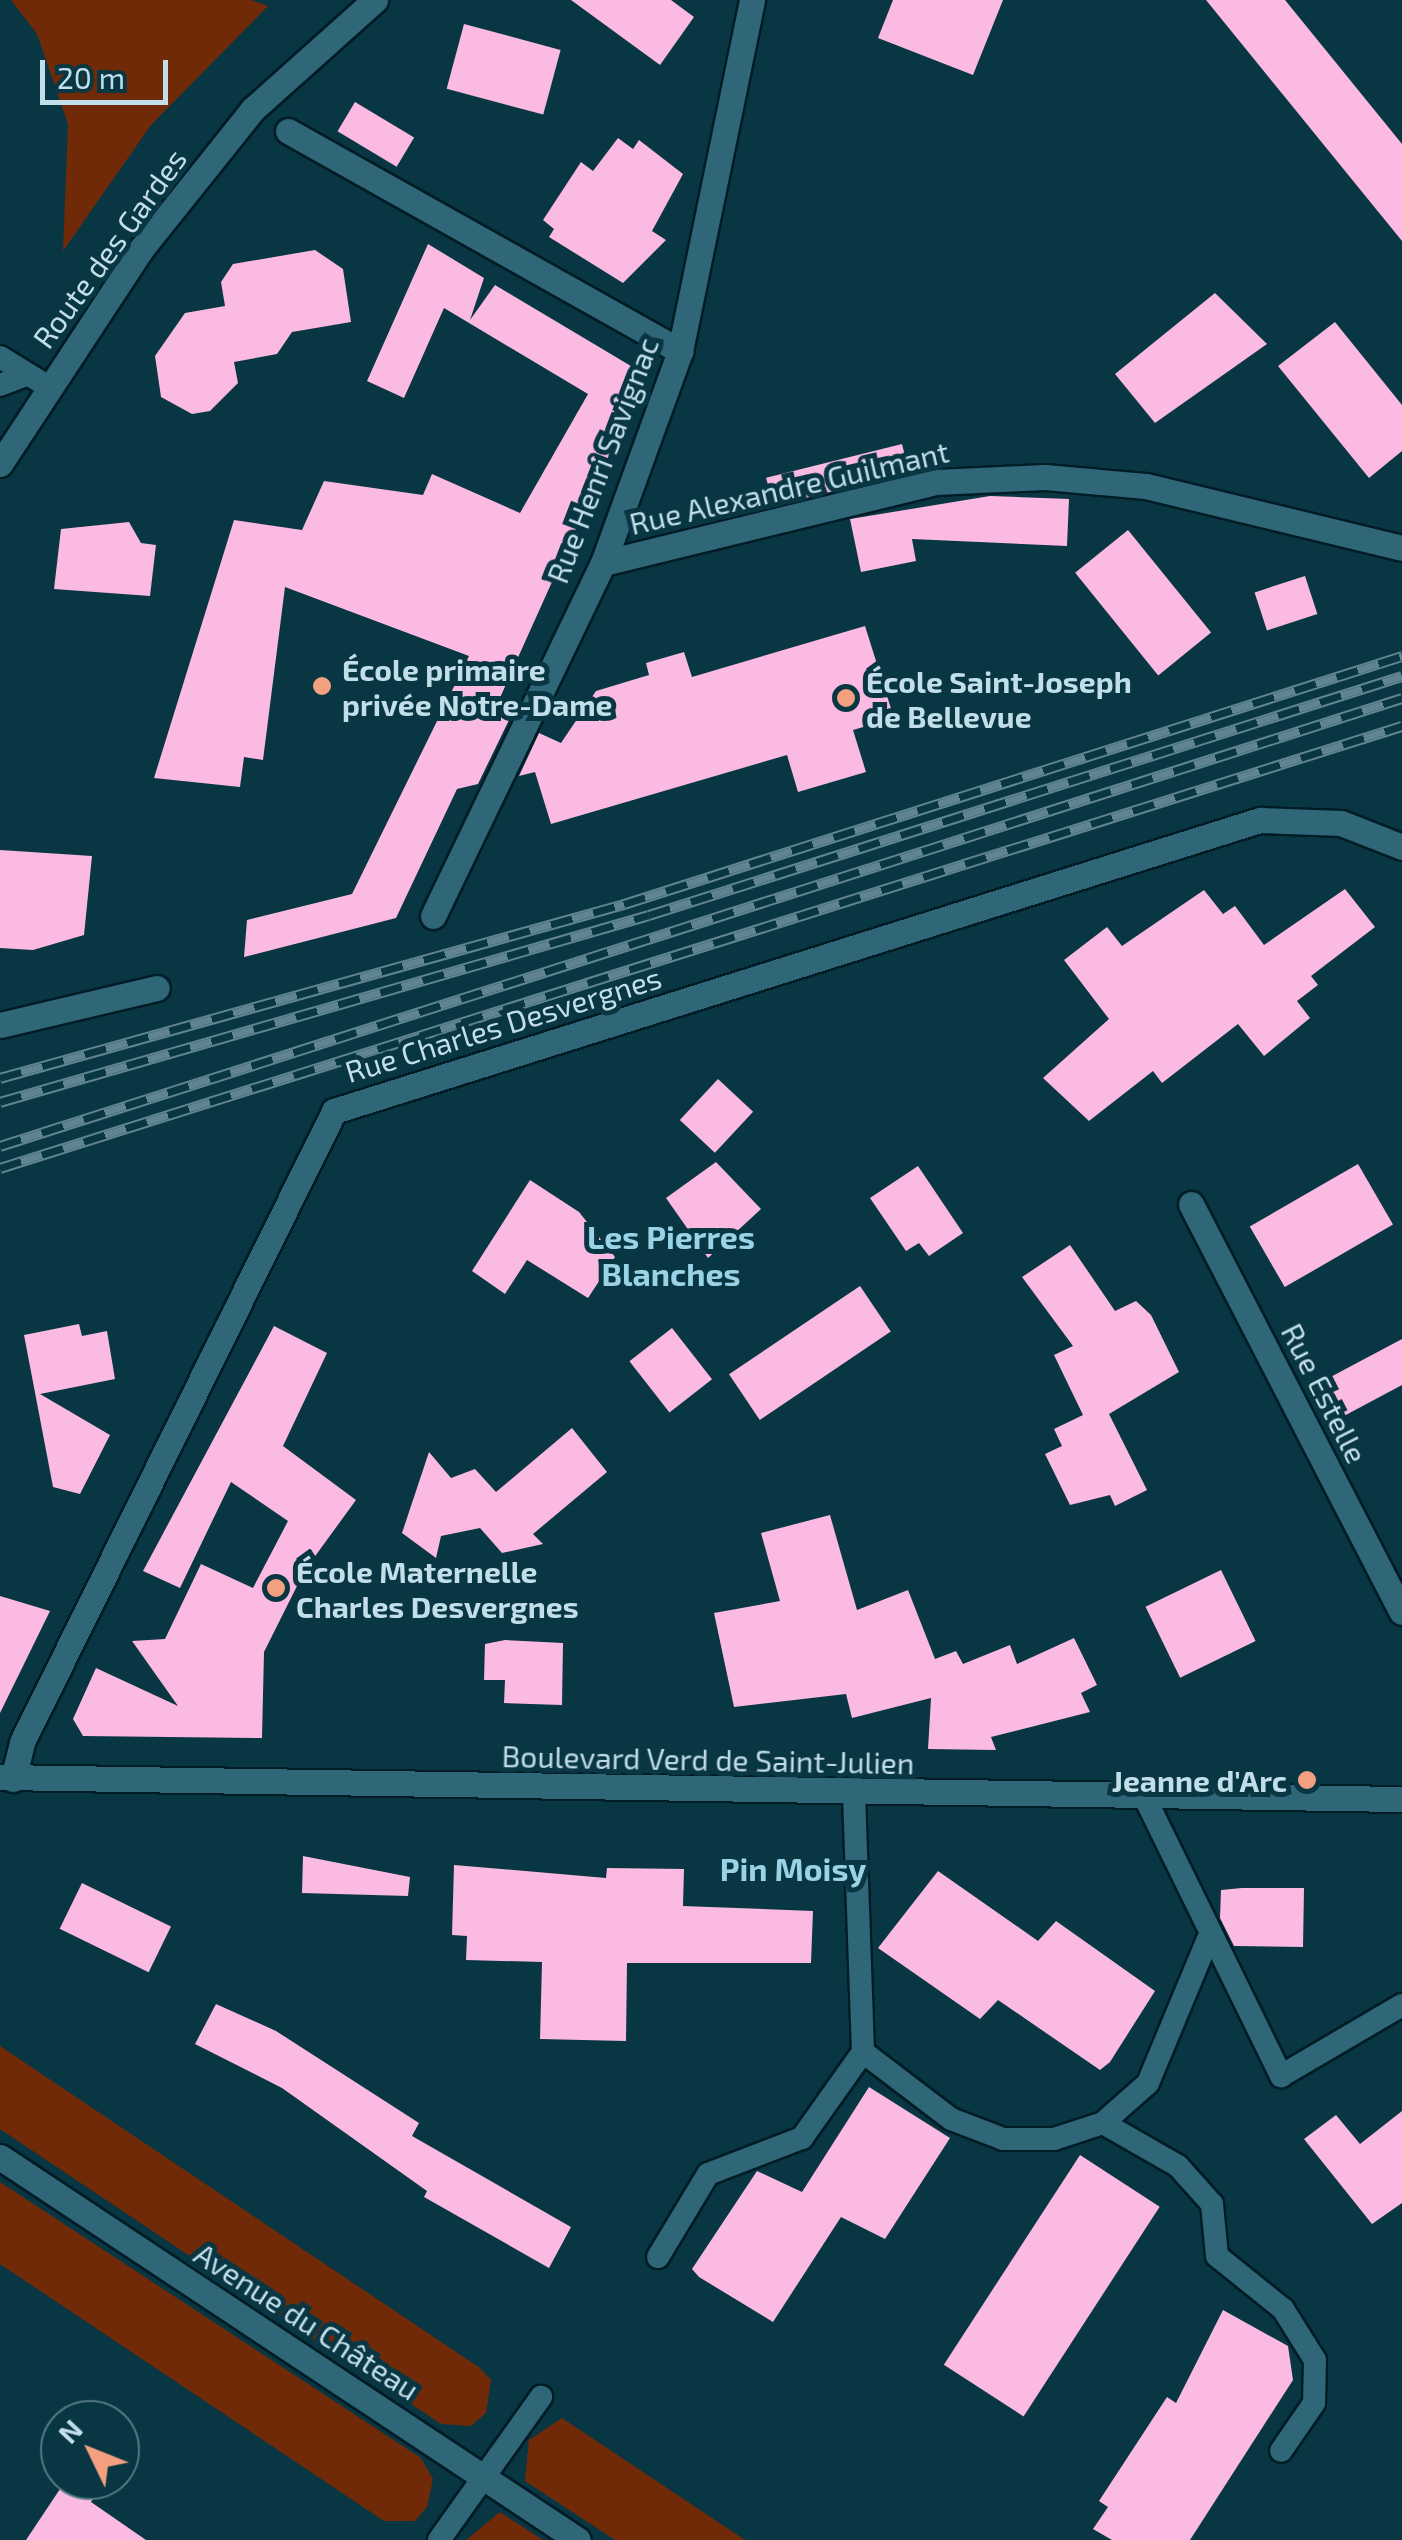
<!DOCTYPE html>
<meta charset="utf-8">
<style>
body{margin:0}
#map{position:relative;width:1402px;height:2540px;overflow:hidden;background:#093643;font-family:"Exo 2",sans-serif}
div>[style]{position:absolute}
.green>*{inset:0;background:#702a08}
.building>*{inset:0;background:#fbbae1;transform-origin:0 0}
.roads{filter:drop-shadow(2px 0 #001c25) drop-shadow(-2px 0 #001c25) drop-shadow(0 2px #001c25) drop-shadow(0 -2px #001c25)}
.lane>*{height:22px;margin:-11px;padding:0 11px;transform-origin:11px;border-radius:11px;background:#2f6678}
.street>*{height:25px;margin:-12.5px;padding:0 12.5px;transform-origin:12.5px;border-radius:12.5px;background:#2f6678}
.secondary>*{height:25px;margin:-12.5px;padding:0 12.5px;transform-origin:12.5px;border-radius:12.5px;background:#2f6678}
.rail>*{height:11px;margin-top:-5.5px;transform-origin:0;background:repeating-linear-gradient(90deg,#093643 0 22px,#608590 0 44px);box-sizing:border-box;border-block:2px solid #608590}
.dots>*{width:28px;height:28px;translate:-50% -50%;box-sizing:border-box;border:5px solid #093643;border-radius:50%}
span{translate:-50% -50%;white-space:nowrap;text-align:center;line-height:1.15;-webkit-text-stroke:10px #093643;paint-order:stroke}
.street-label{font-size:30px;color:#c2dee8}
.poi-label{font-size:30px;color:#c2dee8;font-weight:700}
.left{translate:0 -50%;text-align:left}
.right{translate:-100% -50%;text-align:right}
.neighbourhood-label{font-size:32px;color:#9ad2e6;font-weight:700}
.north{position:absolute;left:40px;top:2400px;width:100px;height:100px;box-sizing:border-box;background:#093643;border:2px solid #537985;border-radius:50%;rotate:313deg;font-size:28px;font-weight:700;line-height:40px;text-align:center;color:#c2dee8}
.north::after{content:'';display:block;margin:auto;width:35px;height:45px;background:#f2a080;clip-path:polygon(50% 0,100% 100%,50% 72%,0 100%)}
.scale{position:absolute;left:40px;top:60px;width:128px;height:45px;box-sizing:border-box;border:5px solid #c2dee8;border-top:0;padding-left:12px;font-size:30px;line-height:35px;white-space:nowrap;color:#c2dee8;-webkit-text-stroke:8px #093643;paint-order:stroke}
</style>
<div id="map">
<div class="green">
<div style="clip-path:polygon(11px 0,251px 0,268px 6px,151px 125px,63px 251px,68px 124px,37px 34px)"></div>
<div style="clip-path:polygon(0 2046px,480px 2368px,491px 2380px,486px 2413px,471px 2426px,441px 2424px,0 2129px)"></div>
<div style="clip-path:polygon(0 2182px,421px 2458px,433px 2479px,427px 2507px,415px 2521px,384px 2521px,0 2264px)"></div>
<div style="clip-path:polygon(562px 2418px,745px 2540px,615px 2540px,525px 2481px,529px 2440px)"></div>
<div style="clip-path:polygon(500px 2512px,543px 2540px,466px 2540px)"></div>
</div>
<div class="building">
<div style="clip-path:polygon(571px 0,671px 0,694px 17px,660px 65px)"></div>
<div style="clip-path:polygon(893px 0,1003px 0,973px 75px,878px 38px)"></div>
<div style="clip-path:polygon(1206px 0,1285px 0,1402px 144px,1402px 241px)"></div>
<div style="left:464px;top:24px;width:100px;height:67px;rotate:15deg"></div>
<div style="left:355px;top:102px;width:69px;height:34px;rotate:31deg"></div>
<div style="clip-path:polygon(618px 138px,633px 149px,639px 140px,683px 174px,652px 231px,666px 240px,623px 283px,549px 237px,554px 229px,543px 220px,581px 162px,593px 171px)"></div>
<div style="clip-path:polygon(428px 244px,484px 278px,470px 320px,495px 285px,641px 372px,641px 384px,494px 711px,510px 718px,478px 784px,457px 789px,396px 918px,244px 957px,247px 920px,352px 894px,469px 656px,285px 587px,263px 760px,244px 757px,240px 787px,154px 778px,234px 520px,302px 530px,324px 481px,423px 495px,432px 474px,520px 513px,588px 394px,444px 308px,404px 398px,367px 381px)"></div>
<div style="clip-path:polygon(315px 250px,343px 269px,351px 322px,292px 332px,277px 354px,234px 362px,238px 383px,210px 411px,192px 414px,161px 397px,155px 356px,185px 313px,225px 306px,221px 282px,233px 264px)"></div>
<div style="clip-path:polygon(1215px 293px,1267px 344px,1155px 423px,1115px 374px)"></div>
<div style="clip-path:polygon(1335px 322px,1402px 405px,1402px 451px,1369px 478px,1278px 366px)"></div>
<div style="left:902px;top:444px;width:29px;height:140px;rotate:76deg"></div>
<div style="clip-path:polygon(990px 496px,1069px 499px,1067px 546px,912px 539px,916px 561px,861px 572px,850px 519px)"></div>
<div style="clip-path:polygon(129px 522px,141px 543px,156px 545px,150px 596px,54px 589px,61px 529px)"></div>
<div style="left:1128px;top:530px;width:132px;height:68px;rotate:51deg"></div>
<div style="left:1305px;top:576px;width:40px;height:53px;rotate:72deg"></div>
<div style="clip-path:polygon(865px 626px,894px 718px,853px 730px,866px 772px,798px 792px,787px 755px,551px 824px,535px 772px,519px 776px,539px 733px,561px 743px,596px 691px,649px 675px,646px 663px,684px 652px,692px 677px)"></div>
<div style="clip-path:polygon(0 850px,92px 856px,84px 935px,33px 950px,0 948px)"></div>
<div style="clip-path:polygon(1345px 889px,1375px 927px,1311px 976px,1318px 985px,1297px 1001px,1310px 1018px,1264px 1056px,1238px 1024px,1162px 1083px,1153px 1071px,1089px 1121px,1043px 1078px,1109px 1019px,1064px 960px,1107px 927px,1122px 946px,1204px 890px,1223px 914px,1235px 906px,1264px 945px)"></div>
<div style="left:718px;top:1079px;width:48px;height:56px;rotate:43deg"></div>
<div style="clip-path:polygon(716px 1162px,761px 1209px,708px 1258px,666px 1198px)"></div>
<div style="left:1358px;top:1164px;width:70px;height:125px;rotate:60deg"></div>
<div style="clip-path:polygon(918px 1166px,963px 1233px,929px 1256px,919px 1243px,906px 1251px,870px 1198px)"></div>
<div style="clip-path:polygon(530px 1180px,579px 1212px,615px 1257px,588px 1298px,527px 1260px,505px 1294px,472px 1271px)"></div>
<div style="clip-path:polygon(1070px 1245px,1115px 1311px,1136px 1301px,1151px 1315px,1179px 1372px,1109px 1414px,1147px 1490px,1115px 1506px,1110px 1495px,1070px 1505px,1045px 1454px,1062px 1446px,1054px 1429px,1083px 1415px,1054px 1355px,1073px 1346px,1022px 1277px)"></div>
<div style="left:860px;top:1286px;width:55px;height:158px;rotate:56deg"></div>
<div style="clip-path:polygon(79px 1324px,82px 1336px,107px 1331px,115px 1379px,40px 1394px,110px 1435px,80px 1494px,53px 1487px,24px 1335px)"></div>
<div style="clip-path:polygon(274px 1326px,327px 1353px,283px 1446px,356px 1500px,305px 1570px,264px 1652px,262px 1738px,83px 1736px,73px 1719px,96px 1668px,178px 1706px,132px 1641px,165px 1639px,201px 1564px,253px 1588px,288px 1521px,231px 1482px,180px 1588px,143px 1571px)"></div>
<div style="left:672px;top:1328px;width:65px;height:54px;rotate:52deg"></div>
<div style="clip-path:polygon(1402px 1339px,1402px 1385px,1342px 1417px,1323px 1381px)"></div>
<div style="clip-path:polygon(572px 1428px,607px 1472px,533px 1534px,543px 1544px,502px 1553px,480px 1528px,441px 1536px,436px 1558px,402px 1533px,429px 1452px,451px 1478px,475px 1469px,496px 1492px)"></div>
<div style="clip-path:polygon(830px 1515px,857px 1610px,908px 1590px,935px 1659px,956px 1651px,963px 1664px,1010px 1645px,1017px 1664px,1074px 1638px,1097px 1685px,1081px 1693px,1090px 1712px,991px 1737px,996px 1750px,928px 1749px,931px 1698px,852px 1718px,846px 1694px,734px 1707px,714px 1613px,780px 1601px,761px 1533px)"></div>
<div style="left:1221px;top:1570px;width:79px;height:84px;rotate:64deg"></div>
<div style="clip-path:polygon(0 1596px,50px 1611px,0 1713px)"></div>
<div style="clip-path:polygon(505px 1640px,563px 1643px,562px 1705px,504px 1703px,505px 1680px,484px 1680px,485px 1644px)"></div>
<div style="clip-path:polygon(303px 1856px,410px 1877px,408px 1896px,302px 1893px)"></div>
<div style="clip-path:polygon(454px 1865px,606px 1878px,607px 1868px,684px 1869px,683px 1906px,813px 1911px,811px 1963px,627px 1963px,626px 2041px,540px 2039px,542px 1962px,466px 1960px,467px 1936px,452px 1935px)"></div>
<div style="clip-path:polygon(938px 1871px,1038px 1941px,1056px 1921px,1155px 1991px,1110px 2062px,1100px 2070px,998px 2000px,980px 2019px,878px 1948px)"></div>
<div style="left:82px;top:1883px;width:99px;height:51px;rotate:26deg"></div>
<div style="clip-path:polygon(1242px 1888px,1304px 1888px,1303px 1947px,1234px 1946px,1220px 1918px,1221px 1890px)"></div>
<div style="clip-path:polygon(216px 2004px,276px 2031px,419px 2123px,412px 2136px,571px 2227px,549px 2268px,424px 2197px,427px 2191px,282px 2088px,195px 2044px)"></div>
<div style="clip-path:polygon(869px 2087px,950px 2138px,885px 2239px,841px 2217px,773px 2322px,699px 2277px,692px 2269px,757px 2171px,802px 2192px)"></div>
<div style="clip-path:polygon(1402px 2111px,1402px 2203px,1372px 2224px,1304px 2139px,1336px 2115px,1360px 2144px)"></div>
<div style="left:1080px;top:2155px;width:95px;height:250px;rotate:33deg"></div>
<div style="clip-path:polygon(1223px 2310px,1288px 2346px,1293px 2380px,1190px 2540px,1112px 2540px,1093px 2529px,1108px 2507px,1099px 2501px,1167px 2397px,1176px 2403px)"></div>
<div style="clip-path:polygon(66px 2480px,95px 2495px,91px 2502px,146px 2540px,26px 2540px)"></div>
</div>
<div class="roads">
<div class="lane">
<div style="left:0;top:357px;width:57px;rotate:31.5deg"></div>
<div style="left:0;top:385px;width:30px;rotate:-21deg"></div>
<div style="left:1144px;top:1796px;width:312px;rotate:63.9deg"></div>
<div style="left:1281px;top:2076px;width:140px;rotate:-30.4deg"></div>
<div style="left:863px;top:2052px;width:111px;rotate:37.3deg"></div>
<div style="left:951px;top:2119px;width:56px;rotate:21deg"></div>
<div style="left:1003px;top:2139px;width:51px"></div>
<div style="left:1054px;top:2139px;width:52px;rotate:-18.1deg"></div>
<div style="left:1103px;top:2123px;width:60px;rotate:-41.6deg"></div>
<div style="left:1148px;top:2083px;width:156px;rotate:-67.4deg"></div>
<div style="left:1103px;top:2123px;width:86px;rotate:29.8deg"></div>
<div style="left:1178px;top:2166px;width:51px;rotate:48.2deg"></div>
<div style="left:1212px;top:2204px;width:52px;rotate:84.5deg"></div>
<div style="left:1217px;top:2256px;width:85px;rotate:38.8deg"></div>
<div style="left:1283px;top:2309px;width:60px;rotate:57.9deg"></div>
<div style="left:1315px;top:2360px;width:43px;rotate:91.3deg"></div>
<div style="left:1314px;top:2403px;width:58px;rotate:124.5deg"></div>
<div style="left:658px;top:2257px;width:97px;rotate:-58.9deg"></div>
<div style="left:708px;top:2174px;width:101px;rotate:-21deg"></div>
<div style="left:802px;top:2138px;width:105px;rotate:-54.7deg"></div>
<div style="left:863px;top:2052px;width:257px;rotate:-92deg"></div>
<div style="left:439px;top:2540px;width:176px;rotate:-54.5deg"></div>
</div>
<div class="street">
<div style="left:288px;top:131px;width:450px;rotate:29.3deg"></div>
<div style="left:603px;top:563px;width:342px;rotate:-13.7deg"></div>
<div style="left:935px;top:482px;width:110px;rotate:-2.6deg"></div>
<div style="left:1045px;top:477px;width:101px;rotate:5.1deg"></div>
<div style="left:1146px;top:486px;width:263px;rotate:13.6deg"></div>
<div style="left:433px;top:916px;width:392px;rotate:-64.3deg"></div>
<div style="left:603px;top:563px;width:226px;rotate:-70deg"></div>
<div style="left:680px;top:351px;width:358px;rotate:-78.4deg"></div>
<div style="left:0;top:1025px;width:161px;rotate:-13.3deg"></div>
<div style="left:1191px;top:1204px;width:459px;rotate:62.7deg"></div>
<div style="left:13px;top:1779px;width:38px;rotate:-76deg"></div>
<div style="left:22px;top:1742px;width:704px;rotate:-63.69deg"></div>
<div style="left:334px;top:1111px;width:971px;rotate:-17.45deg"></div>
<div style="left:1260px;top:820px;width:81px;rotate:2.1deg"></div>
<div style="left:1341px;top:823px;width:66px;rotate:21.5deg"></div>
<div style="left:0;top:2157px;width:693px;rotate:33.53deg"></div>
</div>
<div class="secondary">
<div style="left:0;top:464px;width:258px;rotate:-56.7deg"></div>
<div style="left:142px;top:248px;width:178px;rotate:-51.4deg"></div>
<div style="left:253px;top:109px;width:164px;rotate:-41.8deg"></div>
<div style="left:0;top:1777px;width:1402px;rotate:0.9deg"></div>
</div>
</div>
<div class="rail">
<div style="left:0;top:1078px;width:648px;rotate:-15.58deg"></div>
<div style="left:624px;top:904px;width:817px;rotate:-17.68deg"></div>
<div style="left:0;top:1102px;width:675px;rotate:-16.07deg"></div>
<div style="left:649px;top:915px;width:790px;rotate:-17.61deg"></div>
<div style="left:0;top:1146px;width:1472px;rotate:-17.72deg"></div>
<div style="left:0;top:1168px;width:1470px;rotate:-17.5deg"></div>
</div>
<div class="dots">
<div style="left:322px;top:686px;background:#f2a080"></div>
<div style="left:846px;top:698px;background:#f2a080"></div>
<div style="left:276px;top:1588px;background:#f2a080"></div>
<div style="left:1307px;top:1780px;background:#f2a080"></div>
</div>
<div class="street-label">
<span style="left:109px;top:248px;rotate:-54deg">Route des Gardes</span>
<span style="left:602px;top:460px;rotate:-69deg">Rue Henri Savignac</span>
<span style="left:789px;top:487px;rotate:-13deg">Rue Alexandre Guilmant</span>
<span style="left:503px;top:1024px;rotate:-17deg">Rue Charles Desvergnes</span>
<span style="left:1325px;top:1393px;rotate:63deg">Rue Estelle</span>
<span style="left:708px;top:1759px;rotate:1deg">Boulevard Verd de Saint-Julien</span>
<span style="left:307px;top:2321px;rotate:33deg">Avenue du Château</span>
</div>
<div class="poi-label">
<span class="left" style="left:342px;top:686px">École primaire<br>privée Notre-Dame</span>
<span class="left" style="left:866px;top:698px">École Saint-Joseph<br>de Bellevue</span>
<span class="left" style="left:296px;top:1588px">École Maternelle<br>Charles Desvergnes</span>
<span class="right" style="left:1287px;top:1780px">Jeanne d'Arc</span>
</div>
<div class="neighbourhood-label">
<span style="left:671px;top:1255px">Les Pierres<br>Blanches</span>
<span style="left:793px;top:1868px">Pin Moisy</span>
</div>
<div class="north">N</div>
<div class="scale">20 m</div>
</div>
